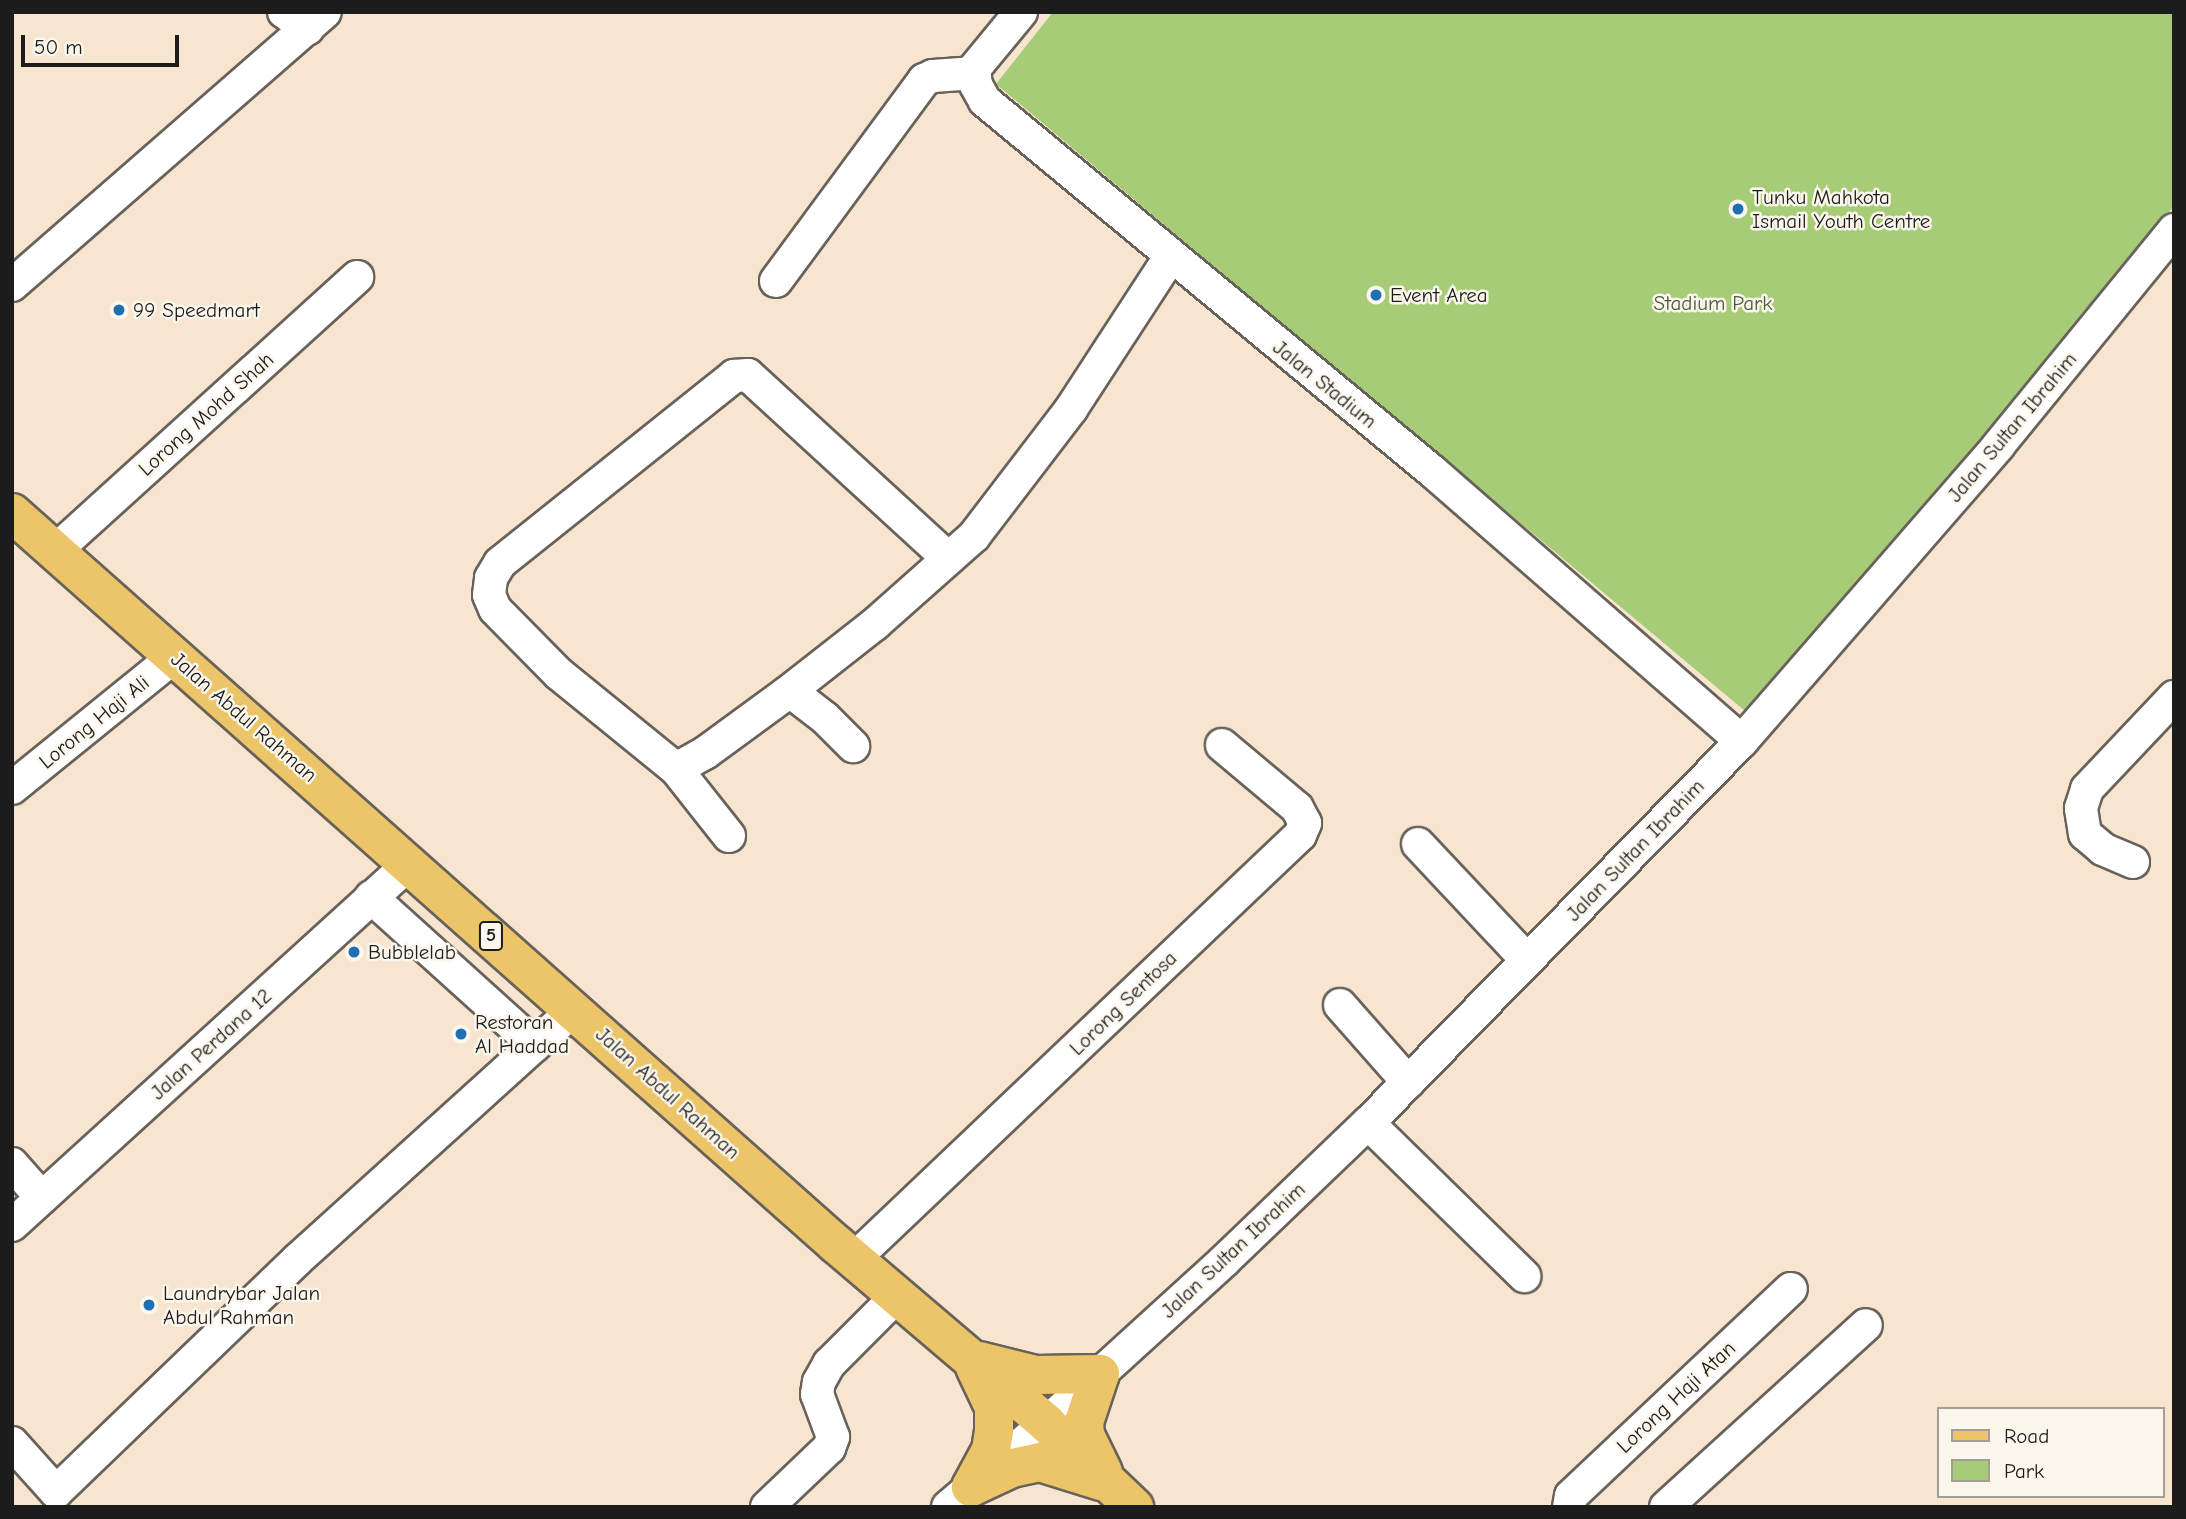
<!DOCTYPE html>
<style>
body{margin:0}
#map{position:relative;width:2186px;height:1519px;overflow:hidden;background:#f7e5cf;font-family:"Comic Neue",sans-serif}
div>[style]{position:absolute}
.green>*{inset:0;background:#a6cc77}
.roads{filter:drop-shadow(2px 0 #69625b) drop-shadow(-2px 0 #69625b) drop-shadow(0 2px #69625b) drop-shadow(0 -2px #69625b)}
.minor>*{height:32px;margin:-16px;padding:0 16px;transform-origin:16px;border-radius:16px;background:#fff}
.major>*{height:38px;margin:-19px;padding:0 19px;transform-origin:19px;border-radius:19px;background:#ecc569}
.dots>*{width:19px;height:19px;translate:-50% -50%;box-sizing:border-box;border:4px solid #fbf7ec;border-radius:50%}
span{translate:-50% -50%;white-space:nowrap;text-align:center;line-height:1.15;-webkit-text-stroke:5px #fbf7ec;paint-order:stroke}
.shield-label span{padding:2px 5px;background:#fbf7ec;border:2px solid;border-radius:5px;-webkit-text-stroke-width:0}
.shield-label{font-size:19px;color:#1c1c1c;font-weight:700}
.poi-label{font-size:21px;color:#1c1c1c}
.left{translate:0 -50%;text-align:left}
.park-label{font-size:21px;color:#4c5a3c}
.street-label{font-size:21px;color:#1c1c1c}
.frame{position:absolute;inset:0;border:14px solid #1c1c1c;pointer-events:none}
.legend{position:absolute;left:1937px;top:1407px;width:228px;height:91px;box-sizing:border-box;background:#fbf7ec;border:2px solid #a29f99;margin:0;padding:9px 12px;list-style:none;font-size:21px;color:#1c1c1c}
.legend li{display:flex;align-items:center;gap:14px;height:35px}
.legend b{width:35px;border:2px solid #a29f99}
.scale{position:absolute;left:21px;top:35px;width:158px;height:32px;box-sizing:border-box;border:4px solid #1c1c1c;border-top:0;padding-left:9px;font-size:21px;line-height:24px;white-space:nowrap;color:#1c1c1c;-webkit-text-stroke:5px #fbf7ec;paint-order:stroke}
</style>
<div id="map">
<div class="green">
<div style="clip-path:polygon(1053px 12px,2174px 12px,2174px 206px,1751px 716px,996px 84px)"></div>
</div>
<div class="roads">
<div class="minor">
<div style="left:284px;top:12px;width:29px;rotate:35deg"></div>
<div style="left:1021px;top:12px;width:74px;rotate:129.5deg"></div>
<div style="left:974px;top:69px;width:16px;rotate:83deg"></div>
<div style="left:976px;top:85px;width:18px;rotate:61deg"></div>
<div style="left:985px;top:101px;width:580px;rotate:39.62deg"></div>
<div style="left:1432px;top:471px;width:411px;rotate:41.1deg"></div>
<div style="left:776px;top:281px;width:250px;rotate:-53.6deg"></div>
<div style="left:924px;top:80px;width:10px;rotate:-24deg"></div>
<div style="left:933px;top:76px;width:42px;rotate:-4.1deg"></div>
<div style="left:12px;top:285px;width:415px;rotate:-41.1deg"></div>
<div style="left:55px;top:551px;width:408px;rotate:-42.2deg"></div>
<div style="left:790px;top:691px;width:44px;rotate:37.6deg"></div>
<div style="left:825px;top:718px;width:40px;rotate:45deg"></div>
<div style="left:676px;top:769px;width:33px;rotate:-29deg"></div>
<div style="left:705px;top:753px;width:102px;rotate:-36.2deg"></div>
<div style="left:787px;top:693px;width:112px;rotate:-38.1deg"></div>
<div style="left:875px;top:624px;width:132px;rotate:-41.6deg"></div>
<div style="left:974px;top:536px;width:160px;rotate:-52.6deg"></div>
<div style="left:1071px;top:409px;width:181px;rotate:-56.9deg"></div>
<div style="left:12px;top:788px;width:210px;rotate:-39deg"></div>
<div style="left:729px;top:836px;width:85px;rotate:-128.3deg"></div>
<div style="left:676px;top:769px;width:151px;rotate:-140.9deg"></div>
<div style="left:559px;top:674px;width:91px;rotate:-134.6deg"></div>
<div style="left:495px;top:609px;width:15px;rotate:-113deg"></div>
<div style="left:489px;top:595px;width:17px;rotate:-83deg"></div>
<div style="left:491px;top:578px;width:17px;rotate:-59deg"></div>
<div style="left:500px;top:563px;width:300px;rotate:-38.6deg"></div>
<div style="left:734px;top:376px;width:14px;rotate:-4deg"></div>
<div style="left:748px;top:375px;width:271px;rotate:42.5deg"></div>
<div style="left:1418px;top:844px;width:159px;rotate:46.8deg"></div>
<div style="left:2133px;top:862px;width:33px;rotate:-157deg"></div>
<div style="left:2103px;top:849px;width:23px;rotate:-140deg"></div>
<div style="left:2085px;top:834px;width:26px;rotate:-99deg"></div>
<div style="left:2081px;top:808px;width:20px;rotate:-72deg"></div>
<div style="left:2087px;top:789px;width:127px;rotate:-46.6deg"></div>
<div style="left:371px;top:897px;width:221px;rotate:42.1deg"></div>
<div style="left:1340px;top:1005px;width:103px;rotate:48.6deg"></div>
<div style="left:1368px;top:1123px;width:219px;rotate:44.4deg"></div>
<div style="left:12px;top:1164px;width:45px;rotate:48.6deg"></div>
<div style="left:12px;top:1225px;width:538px;rotate:-42.29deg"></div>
<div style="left:854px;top:1259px;width:615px;rotate:-43.55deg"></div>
<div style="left:1300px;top:835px;width:13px;rotate:-67deg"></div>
<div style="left:1305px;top:823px;width:17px;rotate:-118deg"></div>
<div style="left:1297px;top:808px;width:98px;rotate:-140deg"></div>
<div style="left:12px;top:1443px;width:66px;rotate:48.1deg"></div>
<div style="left:56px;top:1492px;width:335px;rotate:-43.9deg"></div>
<div style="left:297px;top:1260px;width:373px;rotate:-42.1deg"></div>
<div style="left:767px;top:1507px;width:86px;rotate:-43.6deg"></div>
<div style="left:829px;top:1448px;width:12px;rotate:-70deg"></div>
<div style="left:833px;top:1437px;width:46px;rotate:-110.4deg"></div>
<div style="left:817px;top:1394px;width:12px;rotate:-81deg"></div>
<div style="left:819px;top:1382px;width:21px;rotate:-61deg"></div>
<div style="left:829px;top:1364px;width:96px;rotate:-45deg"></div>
<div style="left:948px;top:1507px;width:129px;rotate:-40.6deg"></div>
<div style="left:1046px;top:1423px;width:242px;rotate:-42.3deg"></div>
<div style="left:1225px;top:1260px;width:198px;rotate:-43.8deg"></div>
<div style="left:1368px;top:1123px;width:535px;rotate:-45.61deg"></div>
<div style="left:1742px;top:741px;width:391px;rotate:-49deg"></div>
<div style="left:1998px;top:446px;width:279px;rotate:-50.8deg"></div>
<div style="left:1569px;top:1507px;width:11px;rotate:-80deg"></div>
<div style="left:1571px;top:1496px;width:302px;rotate:-43.3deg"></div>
<div style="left:1666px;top:1507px;width:270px;rotate:-42.3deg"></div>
</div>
<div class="major">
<div style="left:12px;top:513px;width:1102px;rotate:41.58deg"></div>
<div style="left:836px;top:1244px;width:276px;rotate:40.4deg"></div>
<div style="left:1046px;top:1423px;width:122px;rotate:43.7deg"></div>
<div style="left:979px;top:1361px;width:58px;rotate:14deg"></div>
<div style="left:1035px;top:1375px;width:65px;rotate:-0.9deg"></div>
<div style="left:1100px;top:1374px;width:51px;rotate:108.4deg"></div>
<div style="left:1084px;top:1422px;width:13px;rotate:86deg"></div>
<div style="left:1085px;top:1435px;width:41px;rotate:64.1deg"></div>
<div style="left:971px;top:1487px;width:45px;rotate:-24.9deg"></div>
<div style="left:1012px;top:1468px;width:29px;rotate:-12deg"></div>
<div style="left:1040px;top:1462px;width:64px;rotate:17.3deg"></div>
<div style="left:971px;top:1487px;width:42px;rotate:-61.6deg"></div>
<div style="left:991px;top:1450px;width:20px;rotate:-81deg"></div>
<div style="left:994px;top:1430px;width:23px;rotate:-90deg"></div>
<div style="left:994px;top:1407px;width:44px;rotate:-115.4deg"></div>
</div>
</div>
<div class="dots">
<div style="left:1738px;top:209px;background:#1f6fb2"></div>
<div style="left:1376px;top:295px;background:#1f6fb2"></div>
<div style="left:119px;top:310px;background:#1f6fb2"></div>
<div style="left:354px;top:952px;background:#1f6fb2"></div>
<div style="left:461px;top:1034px;background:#1f6fb2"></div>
<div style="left:149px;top:1305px;background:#1f6fb2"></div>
</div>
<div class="shield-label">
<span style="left:491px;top:936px">5</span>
</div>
<div class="poi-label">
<span class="left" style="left:1752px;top:209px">Tunku Mahkota<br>Ismail Youth Centre</span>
<span class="left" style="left:1390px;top:295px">Event Area</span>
<span class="left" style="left:133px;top:310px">99 Speedmart</span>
<span class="left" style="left:368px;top:952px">Bubblelab</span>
<span class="left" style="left:475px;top:1034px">Restoran<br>Al Haddad</span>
<span class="left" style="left:163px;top:1305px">Laundrybar Jalan<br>Abdul Rahman</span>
</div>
<div class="park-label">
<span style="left:1713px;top:303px">Stadium Park</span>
</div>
<div class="street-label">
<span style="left:1325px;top:384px;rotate:39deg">Jalan Stadium</span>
<span style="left:206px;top:414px;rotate:-42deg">Lorong Mohd Shah</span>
<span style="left:2012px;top:427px;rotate:-50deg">Jalan Sultan Ibrahim</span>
<span style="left:244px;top:717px;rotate:41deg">Jalan Abdul Rahman</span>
<span style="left:94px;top:722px;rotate:-39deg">Lorong Haji Ali</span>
<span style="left:1635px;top:850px;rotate:-46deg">Jalan Sultan Ibrahim</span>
<span style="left:1123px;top:1003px;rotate:-44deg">Lorong Sentosa</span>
<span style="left:211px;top:1044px;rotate:-42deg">Jalan Perdana 12</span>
<span style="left:668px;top:1093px;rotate:42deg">Jalan Abdul Rahman</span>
<span style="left:1233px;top:1250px;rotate:-43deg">Jalan Sultan Ibrahim</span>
<span style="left:1676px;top:1397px;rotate:-43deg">Lorong Haji Atan</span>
</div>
<div class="frame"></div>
<ul class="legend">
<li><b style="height:9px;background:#ecc569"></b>Road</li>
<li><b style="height:19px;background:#a6cc77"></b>Park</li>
</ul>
<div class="scale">50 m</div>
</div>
